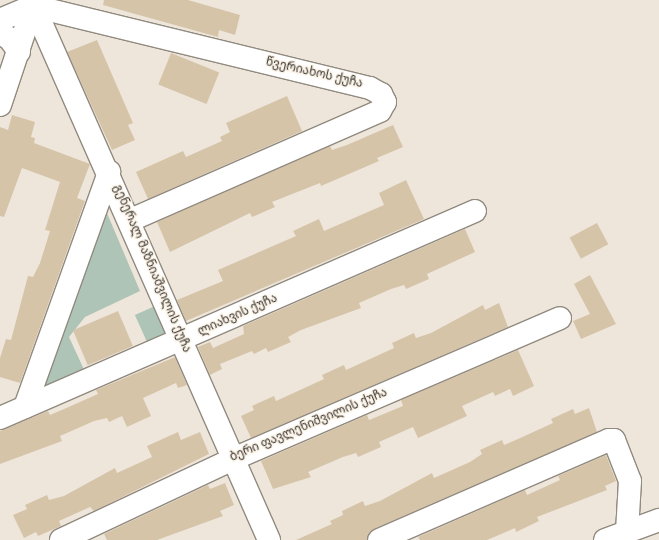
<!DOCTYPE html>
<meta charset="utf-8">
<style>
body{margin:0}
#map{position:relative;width:659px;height:540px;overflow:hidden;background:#eee6db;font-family:Overpass,"Noto Sans Georgian",sans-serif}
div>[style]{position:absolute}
.green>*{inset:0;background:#adc4b7;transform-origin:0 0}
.building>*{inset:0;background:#d6c4a9;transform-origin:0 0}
.roads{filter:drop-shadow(1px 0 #918a7f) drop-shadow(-1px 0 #918a7f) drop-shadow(0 1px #918a7f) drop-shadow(0 -1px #918a7f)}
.minor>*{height:22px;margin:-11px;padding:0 11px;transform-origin:11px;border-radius:11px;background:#fff}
span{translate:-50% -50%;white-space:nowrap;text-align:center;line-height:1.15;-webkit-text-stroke:3px #fcf4e8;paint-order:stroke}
.street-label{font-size:12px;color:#373430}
</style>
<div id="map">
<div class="green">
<div style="clip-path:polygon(104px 206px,140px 291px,85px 317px,69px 337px,86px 374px,37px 397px)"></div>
<div style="left:155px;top:306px;width:30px;height:22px;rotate:66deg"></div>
</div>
<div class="building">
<div style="clip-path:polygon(104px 0,188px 0,240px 15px,235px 35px,219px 30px,218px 37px,103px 5px)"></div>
<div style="clip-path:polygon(97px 40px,133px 123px,128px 125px,135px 140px,112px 150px,67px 52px)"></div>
<div style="left:171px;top:53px;width:52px;height:34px;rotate:22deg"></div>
<div style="clip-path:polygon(287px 96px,302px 131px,148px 199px,136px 172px,183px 151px,186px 157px,222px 141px,220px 137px,230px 132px,226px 123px)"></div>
<div style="clip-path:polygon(12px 115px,35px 122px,31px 137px,35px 138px,34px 143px,90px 164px,77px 198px,85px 201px,81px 212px,20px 383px,0 377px,0 358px,6px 339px,11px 340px,28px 276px,33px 277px,40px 263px,50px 231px,45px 230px,60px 182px,22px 168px,4px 217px,0 216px,0 127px,8px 130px)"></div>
<div style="clip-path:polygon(393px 125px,403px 147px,377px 158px,379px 161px,321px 186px,320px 183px,272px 202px,275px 207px,252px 217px,250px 213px,170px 252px,157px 222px,330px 146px,332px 150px,347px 145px)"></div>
<div style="clip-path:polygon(406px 180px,424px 219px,186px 321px,177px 300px,223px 281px,218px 270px,296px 236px,293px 231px,319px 219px,324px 231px,384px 205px,379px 193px)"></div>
<div style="left:597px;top:223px;width:24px;height:31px;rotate:62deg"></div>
<div style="clip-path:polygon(465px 229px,475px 252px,427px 274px,429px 279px,406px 289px,404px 285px,391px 289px,359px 303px,361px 308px,301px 330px,288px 337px,291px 342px,268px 352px,266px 348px,254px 354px,252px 351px,220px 364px,222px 369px,210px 375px,198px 347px,210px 342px,213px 348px,244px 334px,243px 326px)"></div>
<div style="clip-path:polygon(590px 275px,616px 324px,581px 339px,573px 321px,590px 314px,574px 284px)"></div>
<div style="clip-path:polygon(499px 303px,508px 327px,251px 438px,241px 416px,254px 410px,252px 406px,274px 396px,276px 401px,324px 379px,322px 375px,344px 365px,346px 370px,394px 348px,392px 343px,414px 333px,416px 338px,431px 333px,483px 305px,485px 310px)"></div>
<div style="left:118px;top:311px;width:38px;height:49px;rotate:67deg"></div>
<div style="clip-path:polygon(518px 350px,534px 386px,513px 396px,510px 389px,495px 396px,493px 392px,462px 406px,467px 416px,418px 438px,413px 427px,379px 442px,381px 447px,358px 457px,356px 453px,343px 457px,308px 472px,311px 477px,273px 489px,261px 461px,367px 415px,369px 420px,403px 406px,401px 400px)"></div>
<div style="clip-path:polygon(175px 357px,187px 385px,178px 388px,176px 383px,143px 398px,151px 416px,127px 427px,122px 416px,109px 422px,107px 418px,94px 421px,60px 436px,62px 441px,0 464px,0 431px,48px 411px,50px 415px,64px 409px,98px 394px,96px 390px)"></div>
<div style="clip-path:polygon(589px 408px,597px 432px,376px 528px,367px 540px,296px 540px,332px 524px,330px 521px,343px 515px,342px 511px,363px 501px,365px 506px,380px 501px,432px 473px,434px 478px,470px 462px,482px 454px,480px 450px,502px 440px,504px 445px,518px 439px,553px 423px,551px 419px,573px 409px,575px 414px)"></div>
<div style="clip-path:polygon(178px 432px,181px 440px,200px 432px,209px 454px,94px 511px,90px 507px,59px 521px,61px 526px,38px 536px,36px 532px,24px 538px,13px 515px,27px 509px,25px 505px,47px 495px,49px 500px,64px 496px,115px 468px,117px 473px,152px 457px,147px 446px)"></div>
<div style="clip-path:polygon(606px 455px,616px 481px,605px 486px,607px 490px,537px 517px,539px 521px,516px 532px,515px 528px,487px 540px,420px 540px,418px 537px,525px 490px,527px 495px,560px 480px,558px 476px)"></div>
<div style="clip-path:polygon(225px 483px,234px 505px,220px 511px,223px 516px,157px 540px,107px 540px,104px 534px,208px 485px,210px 489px)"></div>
</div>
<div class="roads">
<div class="minor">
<div style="left:31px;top:0;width:590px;rotate:66.21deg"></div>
<div style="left:33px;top:6px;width:347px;rotate:13.7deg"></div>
<div style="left:370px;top:88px;width:13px;rotate:29deg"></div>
<div style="left:381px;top:94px;width:9px;rotate:63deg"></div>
<div style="left:385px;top:102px;width:10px;rotate:119deg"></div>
<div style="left:380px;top:111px;width:273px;rotate:156.4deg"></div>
<div style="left:0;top:20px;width:36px;rotate:-23deg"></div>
<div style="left:0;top:34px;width:10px;rotate:24deg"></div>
<div style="left:9px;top:38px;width:17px;rotate:54deg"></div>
<div style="left:0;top:105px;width:104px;rotate:-71.6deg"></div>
<div style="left:25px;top:407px;width:250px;rotate:-70.3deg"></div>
<div style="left:0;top:418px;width:518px;rotate:-23.55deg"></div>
<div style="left:61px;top:540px;width:190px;rotate:-25.2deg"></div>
<div style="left:233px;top:459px;width:356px;rotate:-23.3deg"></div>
<div style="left:379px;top:540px;width:251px;rotate:-23.5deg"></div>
<div style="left:609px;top:440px;width:5px"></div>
<div style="left:614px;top:440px;width:44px;rotate:68.7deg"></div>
<div style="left:630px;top:481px;width:51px;rotate:93.4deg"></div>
<div style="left:605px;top:540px;width:58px;rotate:-20.3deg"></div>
</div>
</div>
<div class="street-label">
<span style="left:314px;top:74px;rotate:13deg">წვერიახოს ქუჩა</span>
<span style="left:151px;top:269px;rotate:67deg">გენერალ მაზნიაშვილის ქუჩა</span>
<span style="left:238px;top:316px;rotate:-24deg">ლიახვის ქუჩა</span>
<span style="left:309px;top:426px;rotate:-23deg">ბერი ფავლენიშვილის ქუჩა</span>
</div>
</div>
